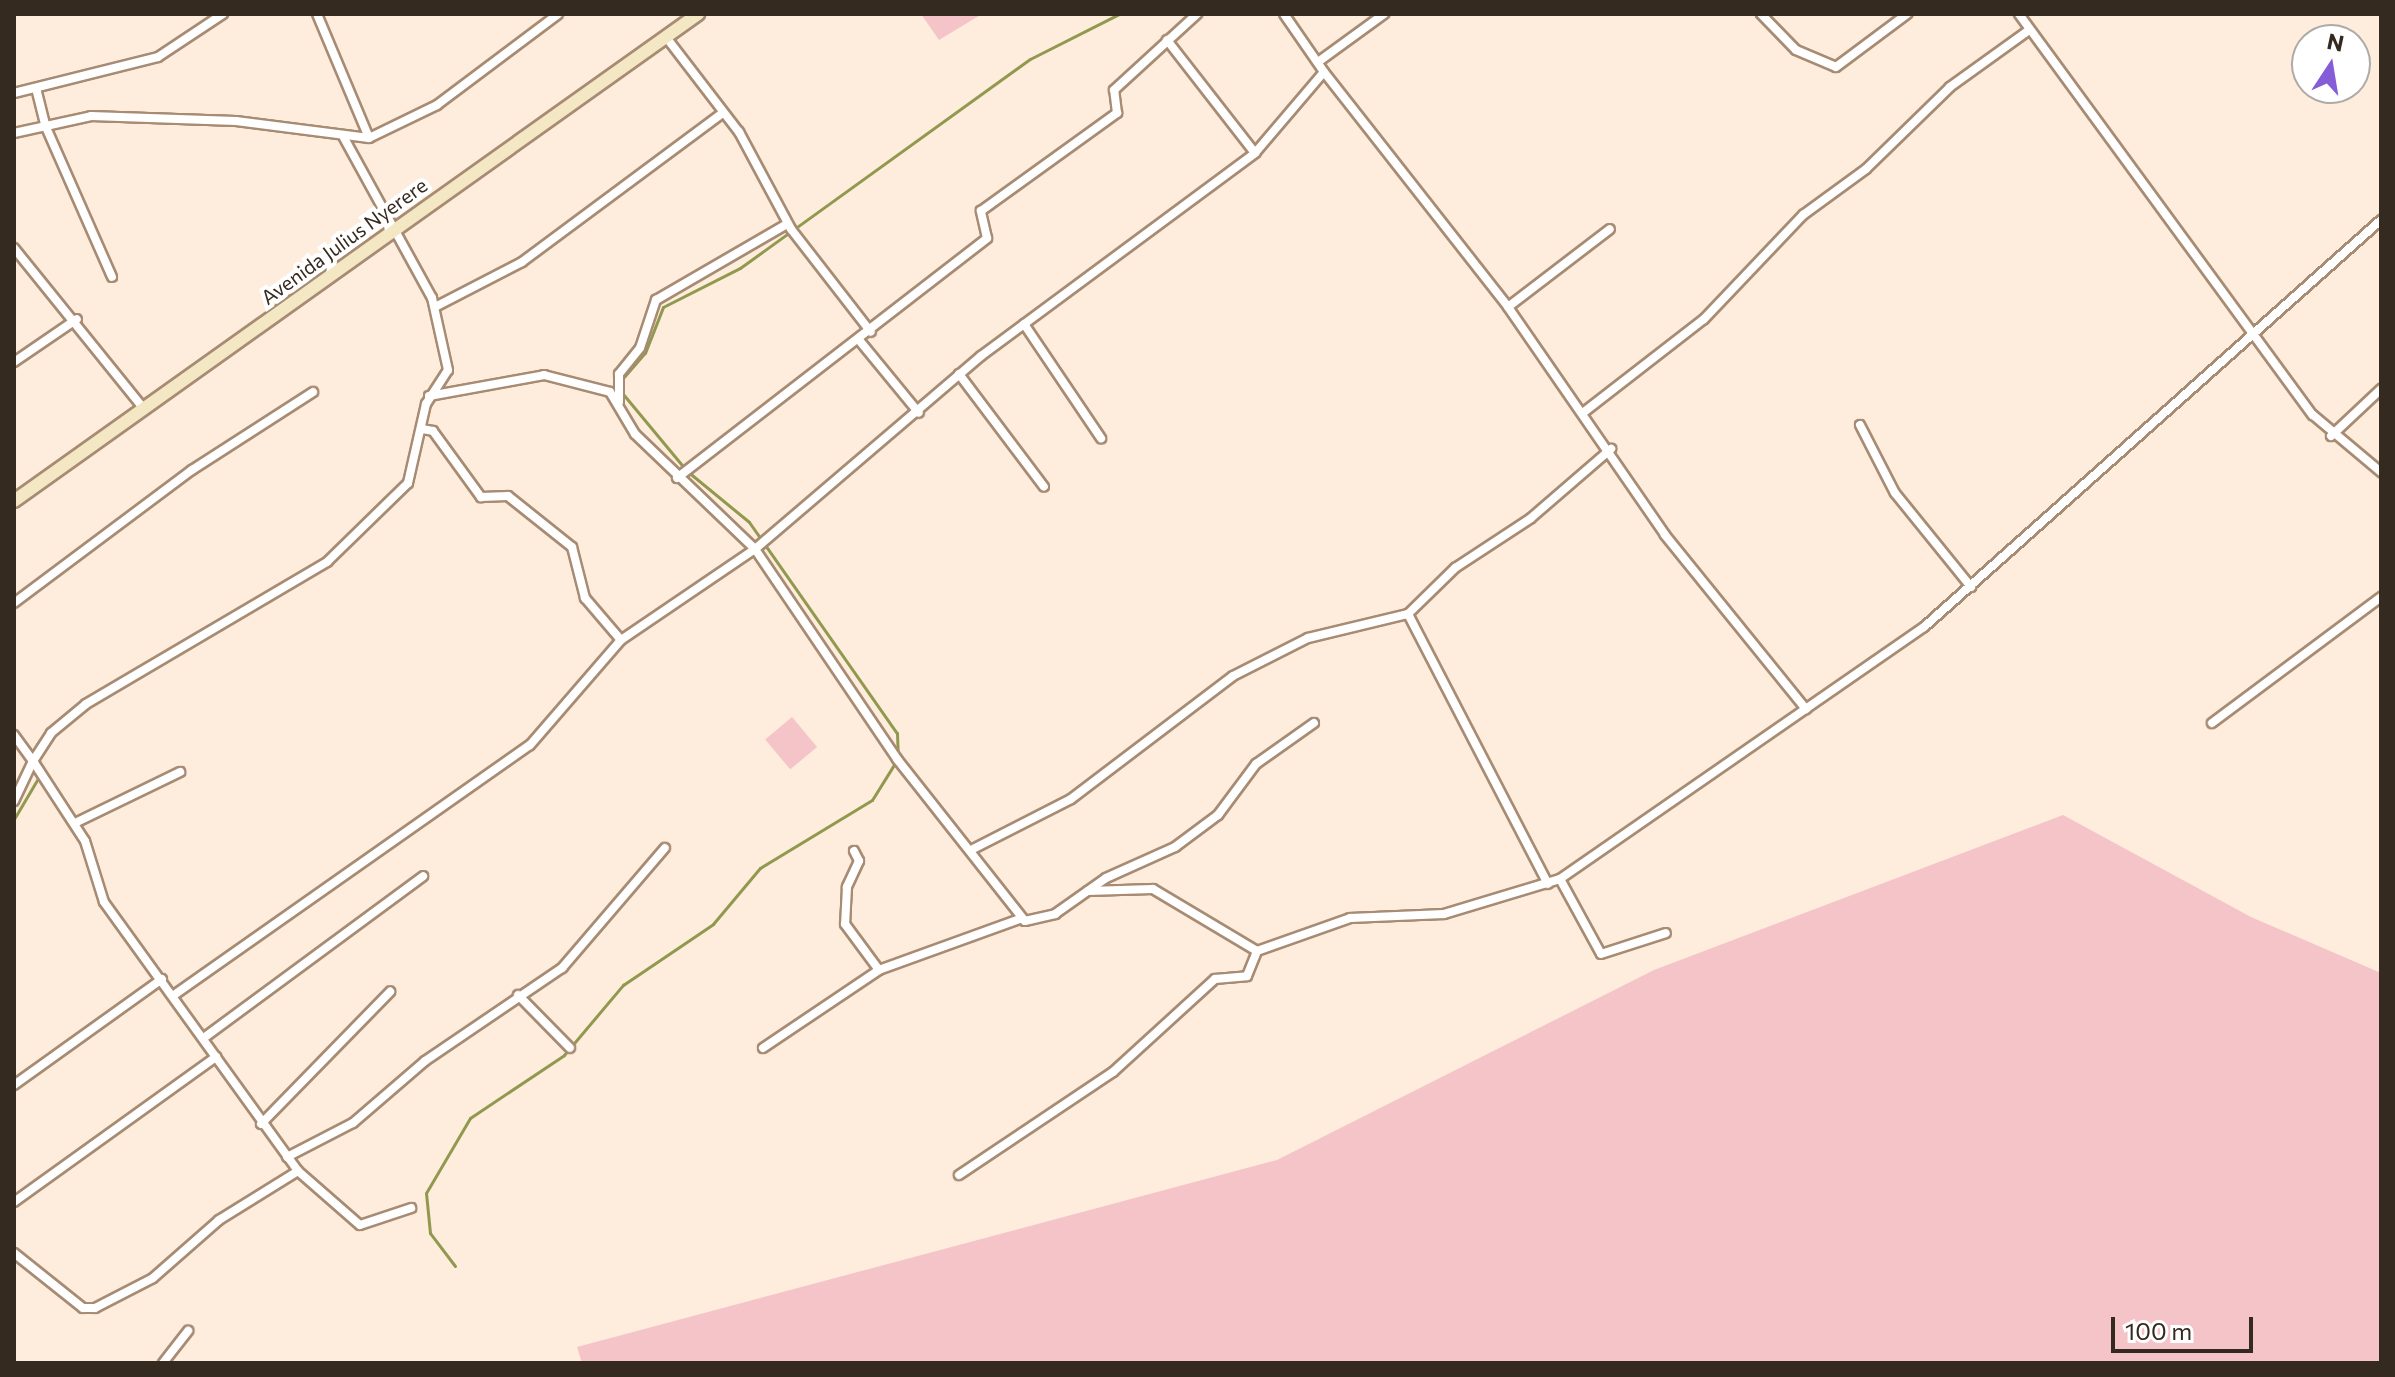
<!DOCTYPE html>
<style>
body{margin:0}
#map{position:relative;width:2395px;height:1377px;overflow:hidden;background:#feecdc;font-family:Commissioner,sans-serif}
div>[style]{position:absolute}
.green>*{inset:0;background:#f5c4c8;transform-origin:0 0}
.stream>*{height:3px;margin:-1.5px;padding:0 1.5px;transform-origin:1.5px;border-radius:1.5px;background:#91994f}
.roads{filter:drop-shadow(2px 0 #a78b73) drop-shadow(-2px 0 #a78b73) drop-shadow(0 2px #a78b73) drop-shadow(0 -2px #a78b73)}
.street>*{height:8px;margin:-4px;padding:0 4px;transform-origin:4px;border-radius:4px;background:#fff}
.secondary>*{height:12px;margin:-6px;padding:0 6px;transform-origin:6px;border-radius:6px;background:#f3e7c4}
span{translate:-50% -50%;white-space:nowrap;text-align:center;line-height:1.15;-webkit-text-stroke:8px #fff;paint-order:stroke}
.street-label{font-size:20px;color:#352a20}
.frame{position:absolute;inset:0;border:16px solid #352a20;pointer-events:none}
.north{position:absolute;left:2291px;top:24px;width:80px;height:80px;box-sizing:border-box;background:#fff;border:2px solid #aeaaa6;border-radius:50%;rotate:12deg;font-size:22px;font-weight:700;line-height:32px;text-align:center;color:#352a20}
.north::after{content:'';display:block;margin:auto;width:28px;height:36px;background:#865dd7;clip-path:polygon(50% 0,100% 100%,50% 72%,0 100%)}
.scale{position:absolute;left:2111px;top:1317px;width:142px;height:36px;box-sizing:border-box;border:4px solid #352a20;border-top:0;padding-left:10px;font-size:24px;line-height:28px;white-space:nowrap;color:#352a20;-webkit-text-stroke:6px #fff;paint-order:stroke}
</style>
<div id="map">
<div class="green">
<div style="clip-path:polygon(921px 14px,982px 14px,939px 40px)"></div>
<div style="left:792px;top:717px;width:39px;height:35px;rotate:50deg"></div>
<div style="clip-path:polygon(2063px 815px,2251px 917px,2381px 973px,2381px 1363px,582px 1363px,577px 1347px,1277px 1160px,1654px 970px)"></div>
</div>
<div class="stream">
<div style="left:623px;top:378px;width:33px;rotate:-49deg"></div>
<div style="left:645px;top:353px;width:49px;rotate:-68.6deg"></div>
<div style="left:663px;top:307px;width:86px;rotate:-26.9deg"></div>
<div style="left:740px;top:268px;width:357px;rotate:-35.8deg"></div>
<div style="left:1030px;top:59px;width:100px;rotate:-26.8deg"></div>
<div style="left:623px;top:394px;width:100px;rotate:50.3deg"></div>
<div style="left:687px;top:471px;width:80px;rotate:39.4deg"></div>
<div style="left:749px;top:522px;width:258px;rotate:55deg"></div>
<div style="left:897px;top:733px;width:23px;rotate:88deg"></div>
<div style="left:14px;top:819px;width:51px;rotate:-59.4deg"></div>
<div style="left:455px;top:1266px;width:41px;rotate:-127.1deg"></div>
<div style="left:430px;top:1233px;width:40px;rotate:-95.7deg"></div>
<div style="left:426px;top:1193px;width:87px;rotate:-59.6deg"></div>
<div style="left:470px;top:1118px;width:113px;rotate:-33.8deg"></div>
<div style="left:564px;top:1055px;width:92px;rotate:-49.9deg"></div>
<div style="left:623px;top:985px;width:109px;rotate:-34.1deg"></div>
<div style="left:713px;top:924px;width:73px;rotate:-50deg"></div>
<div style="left:760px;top:868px;width:131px;rotate:-31.3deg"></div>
<div style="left:872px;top:800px;width:44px;rotate:-58.1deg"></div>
</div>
<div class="roads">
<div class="street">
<div style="left:317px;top:14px;width:134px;rotate:67.2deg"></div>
<div style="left:1761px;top:14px;width:50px;rotate:45.8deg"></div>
<div style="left:1796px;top:50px;width:43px;rotate:23deg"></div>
<div style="left:1836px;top:67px;width:89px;rotate:-36.7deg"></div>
<div style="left:2019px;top:14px;width:497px;rotate:53.8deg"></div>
<div style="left:2313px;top:415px;width:89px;rotate:40deg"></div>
<div style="left:666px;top:37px;width:120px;rotate:52.5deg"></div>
<div style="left:739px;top:132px;width:110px;rotate:61.8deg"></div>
<div style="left:791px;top:229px;width:130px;rotate:52.2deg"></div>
<div style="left:1167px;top:40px;width:143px;rotate:52.1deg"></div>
<div style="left:1318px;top:62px;width:82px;rotate:-36deg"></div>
<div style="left:1324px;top:72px;width:298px;rotate:51.9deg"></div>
<div style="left:1508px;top:307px;width:277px;rotate:55.4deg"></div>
<div style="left:1665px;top:535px;width:224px;rotate:51deg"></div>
<div style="left:36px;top:88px;width:38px;rotate:76deg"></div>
<div style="left:45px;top:125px;width:166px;rotate:66.2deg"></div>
<div style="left:14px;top:93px;width:148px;rotate:-14deg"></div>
<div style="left:158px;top:57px;width:78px;rotate:-33.5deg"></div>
<div style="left:14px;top:133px;width:79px;rotate:-12.4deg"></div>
<div style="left:91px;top:116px;width:145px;rotate:2deg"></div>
<div style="left:236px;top:121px;width:134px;rotate:7.3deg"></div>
<div style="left:369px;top:138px;width:76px;rotate:-25.9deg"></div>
<div style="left:437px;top:105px;width:151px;rotate:-36.9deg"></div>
<div style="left:14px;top:248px;width:207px;rotate:51.1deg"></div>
<div style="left:435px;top:307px;width:98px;rotate:-27.3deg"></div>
<div style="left:522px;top:262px;width:248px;rotate:-36.6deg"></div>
<div style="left:1508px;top:307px;width:128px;rotate:-37.4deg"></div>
<div style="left:1024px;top:324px;width:138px;rotate:56deg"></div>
<div style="left:859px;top:340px;width:94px;rotate:50.6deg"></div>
<div style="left:14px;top:362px;width:76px;rotate:-34.3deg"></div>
<div style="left:959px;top:374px;width:141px;rotate:53deg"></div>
<div style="left:429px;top:396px;width:117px;rotate:-10.3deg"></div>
<div style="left:544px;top:375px;width:68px;rotate:14.4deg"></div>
<div style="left:610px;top:392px;width:49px;rotate:59.2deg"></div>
<div style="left:635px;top:434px;width:166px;rotate:43.8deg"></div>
<div style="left:755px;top:549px;width:254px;rotate:55.9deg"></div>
<div style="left:897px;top:759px;width:206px;rotate:51.7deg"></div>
<div style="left:1025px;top:921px;width:31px;rotate:-13deg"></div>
<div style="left:1055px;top:914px;width:62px;rotate:-35.2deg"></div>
<div style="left:1106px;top:878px;width:76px;rotate:-24.2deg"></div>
<div style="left:1175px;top:847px;width:54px;rotate:-36.7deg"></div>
<div style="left:1218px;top:815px;width:64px;rotate:-53.3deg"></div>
<div style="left:1256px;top:764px;width:71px;rotate:-35.3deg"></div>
<div style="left:619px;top:402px;width:28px;rotate:-90deg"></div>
<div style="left:619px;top:374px;width:33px;rotate:-51deg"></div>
<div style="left:640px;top:348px;width:51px;rotate:-71.6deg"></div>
<div style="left:656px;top:300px;width:151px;rotate:-30.1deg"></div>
<div style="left:1584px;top:412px;width:152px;rotate:-37.8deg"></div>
<div style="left:1704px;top:319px;width:144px;rotate:-46.4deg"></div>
<div style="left:1803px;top:215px;width:78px;rotate:-36.1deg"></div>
<div style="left:1866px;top:169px;width:117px;rotate:-44.3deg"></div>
<div style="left:1950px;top:87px;width:97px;rotate:-35.8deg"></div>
<div style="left:1860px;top:425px;width:76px;rotate:62.8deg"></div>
<div style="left:1895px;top:493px;width:121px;rotate:51deg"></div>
<div style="left:422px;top:429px;width:11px;rotate:10deg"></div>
<div style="left:433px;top:431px;width:82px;rotate:54deg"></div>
<div style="left:481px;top:497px;width:27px;rotate:-2deg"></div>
<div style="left:508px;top:496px;width:82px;rotate:38.6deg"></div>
<div style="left:572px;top:547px;width:53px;rotate:75.7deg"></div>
<div style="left:585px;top:598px;width:55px;rotate:49.4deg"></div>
<div style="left:2331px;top:436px;width:69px;rotate:-43.2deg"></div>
<div style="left:677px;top:478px;width:392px;rotate:-37.7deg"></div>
<div style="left:987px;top:238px;width:28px;rotate:-103deg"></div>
<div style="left:981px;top:211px;width:168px;rotate:-35.8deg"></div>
<div style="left:1117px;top:113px;width:23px;rotate:-97deg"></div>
<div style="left:1114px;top:90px;width:113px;rotate:-42.5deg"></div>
<div style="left:14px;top:603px;width:222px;rotate:-36.8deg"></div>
<div style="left:192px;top:470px;width:144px;rotate:-32.8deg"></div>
<div style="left:1408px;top:614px;width:304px;rotate:62.6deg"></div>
<div style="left:2212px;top:723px;width:211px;rotate:-36.7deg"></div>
<div style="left:14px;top:735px;width:32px;rotate:54deg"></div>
<div style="left:33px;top:761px;width:33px;rotate:-57deg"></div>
<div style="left:51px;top:733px;width:45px;rotate:-39.6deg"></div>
<div style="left:86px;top:704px;width:280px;rotate:-30.5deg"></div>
<div style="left:327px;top:562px;width:113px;rotate:-44.3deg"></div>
<div style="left:408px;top:483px;width:81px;rotate:-77.2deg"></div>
<div style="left:426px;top:404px;width:40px;rotate:-57.1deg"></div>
<div style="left:448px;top:370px;width:74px;rotate:-102.5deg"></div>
<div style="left:432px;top:298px;width:183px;rotate:-118.8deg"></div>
<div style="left:14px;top:801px;width:44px;rotate:-64.6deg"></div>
<div style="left:33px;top:761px;width:95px;rotate:57deg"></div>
<div style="left:85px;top:841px;width:64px;rotate:72.7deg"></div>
<div style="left:104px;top:902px;width:332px;rotate:54.2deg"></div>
<div style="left:298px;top:1171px;width:82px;rotate:41.1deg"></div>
<div style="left:360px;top:1225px;width:54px;rotate:-18.4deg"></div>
<div style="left:75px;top:823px;width:117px;rotate:-25.9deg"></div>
<div style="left:971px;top:850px;width:112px;rotate:-27deg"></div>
<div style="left:1071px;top:799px;width:203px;rotate:-37.2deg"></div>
<div style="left:1233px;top:676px;width:84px;rotate:-26.9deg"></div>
<div style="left:1308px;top:638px;width:103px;rotate:-13.5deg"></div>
<div style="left:1408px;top:614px;width:66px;rotate:-44.4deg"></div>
<div style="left:1455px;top:568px;width:91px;rotate:-33.3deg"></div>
<div style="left:1531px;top:518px;width:106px;rotate:-40.8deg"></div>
<div style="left:854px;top:851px;width:11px;rotate:63deg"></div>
<div style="left:859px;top:861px;width:29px;rotate:115deg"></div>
<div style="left:847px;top:887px;width:37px;rotate:93deg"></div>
<div style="left:845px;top:924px;width:57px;rotate:53.5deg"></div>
<div style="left:1560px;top:879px;width:85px;rotate:61.3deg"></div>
<div style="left:1601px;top:954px;width:68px;rotate:-17.9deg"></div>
<div style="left:1088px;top:891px;width:65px;rotate:-1.8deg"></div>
<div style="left:1153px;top:889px;width:121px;rotate:30.8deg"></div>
<div style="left:1257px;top:951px;width:99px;rotate:-19.5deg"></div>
<div style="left:1350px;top:918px;width:94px;rotate:-2.4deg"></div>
<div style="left:1444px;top:914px;width:121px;rotate:-16.8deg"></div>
<div style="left:1560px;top:879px;width:443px;rotate:-34.7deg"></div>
<div style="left:1924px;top:627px;width:612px;rotate:-41.69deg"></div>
<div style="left:174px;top:995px;width:435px;rotate:-35.1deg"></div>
<div style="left:530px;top:745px;width:139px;rotate:-49.1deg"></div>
<div style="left:621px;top:640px;width:162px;rotate:-34.2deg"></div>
<div style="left:755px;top:549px;width:297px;rotate:-40.5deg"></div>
<div style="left:981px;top:356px;width:341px;rotate:-36.5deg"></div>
<div style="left:1255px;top:153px;width:106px;rotate:-49.6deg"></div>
<div style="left:1324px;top:72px;width:70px;rotate:-124.6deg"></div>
<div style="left:518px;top:995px;width:74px;rotate:45.5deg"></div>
<div style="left:205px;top:1037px;width:271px;rotate:-36.4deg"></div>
<div style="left:763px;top:1048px;width:140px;rotate:-33.9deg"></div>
<div style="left:879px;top:970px;width:150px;rotate:-19.9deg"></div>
<div style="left:14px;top:1085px;width:182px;rotate:-35.6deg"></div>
<div style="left:261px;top:1124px;width:185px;rotate:-45.7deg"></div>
<div style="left:287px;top:1157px;width:74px;rotate:-27.3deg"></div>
<div style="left:353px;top:1123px;width:95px;rotate:-40.7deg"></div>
<div style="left:425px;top:1061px;width:166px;rotate:-34.2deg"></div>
<div style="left:562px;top:968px;width:158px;rotate:-49.4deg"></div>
<div style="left:959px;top:1175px;width:185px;rotate:-33.8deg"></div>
<div style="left:1113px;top:1072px;width:138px;rotate:-42.4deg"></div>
<div style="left:1215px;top:979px;width:32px;rotate:-5deg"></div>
<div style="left:1247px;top:976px;width:27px;rotate:-68deg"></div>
<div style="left:14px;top:1202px;width:249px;rotate:-35.7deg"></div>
<div style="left:14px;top:1253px;width:88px;rotate:38.6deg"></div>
<div style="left:83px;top:1308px;width:12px"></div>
<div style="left:95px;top:1308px;width:65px;rotate:-27.3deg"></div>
<div style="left:153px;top:1278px;width:88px;rotate:-41.3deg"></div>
<div style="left:219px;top:1220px;width:93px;rotate:-31.8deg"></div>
<div style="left:163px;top:1363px;width:41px;rotate:-52deg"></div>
</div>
<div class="secondary">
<div style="left:14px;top:501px;width:840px;rotate:-35.45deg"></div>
</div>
</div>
<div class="street-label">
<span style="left:344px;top:241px;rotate:-36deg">Avenida Julius Nyerere</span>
</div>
<div class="frame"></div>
<div class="north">N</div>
<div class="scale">100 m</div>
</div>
